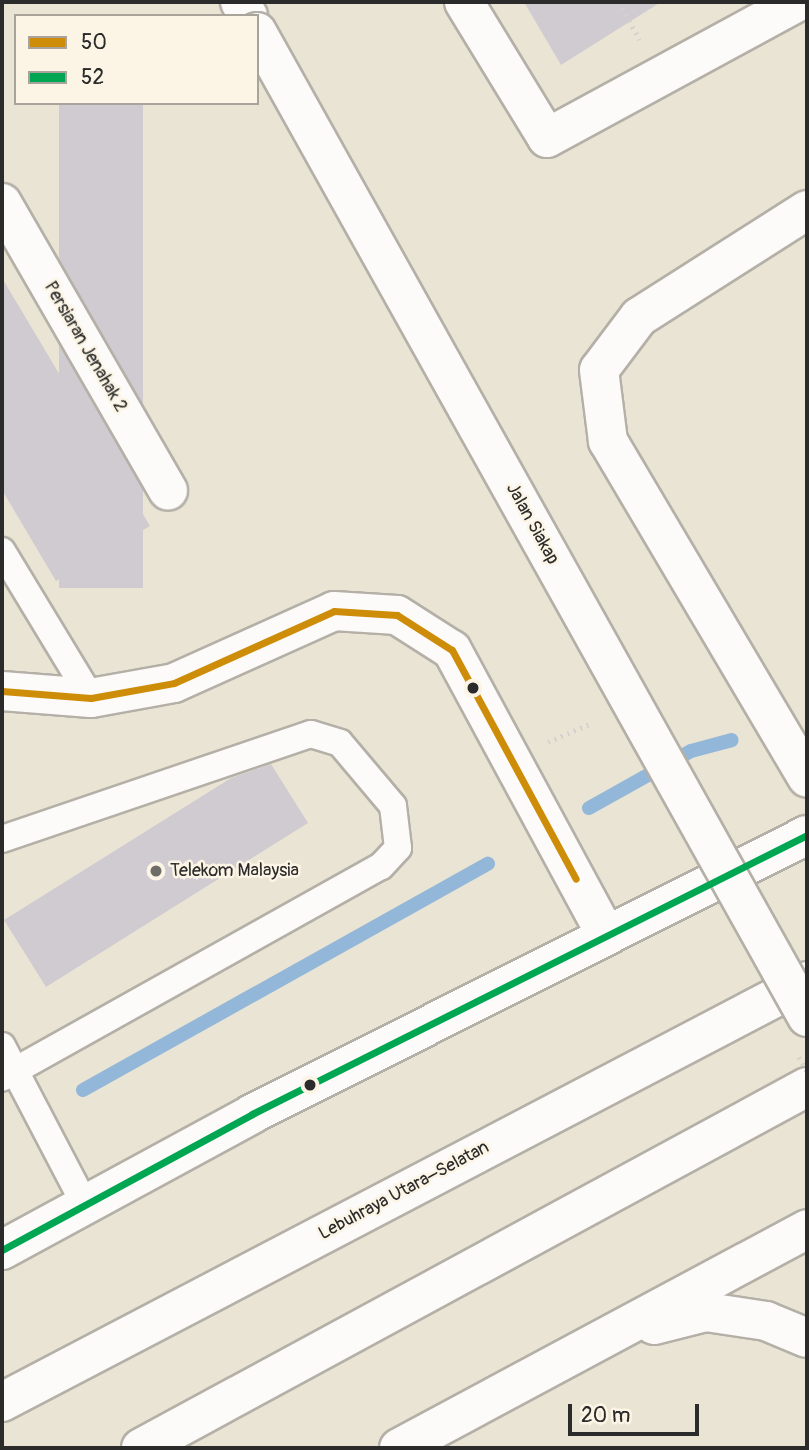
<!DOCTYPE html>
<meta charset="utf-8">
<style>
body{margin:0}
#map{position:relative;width:809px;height:1450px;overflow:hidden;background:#eae4d4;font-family:Pangolin,sans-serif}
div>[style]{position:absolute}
.stream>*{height:14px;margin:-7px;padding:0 7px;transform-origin:7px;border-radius:7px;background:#92b7d9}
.building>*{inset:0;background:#d0cbd1;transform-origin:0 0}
.path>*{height:4.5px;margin-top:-2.25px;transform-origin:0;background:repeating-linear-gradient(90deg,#d3d2ce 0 2px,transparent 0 7px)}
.roads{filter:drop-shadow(2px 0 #b4b0a7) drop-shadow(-2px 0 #b4b0a7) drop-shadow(0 2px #b4b0a7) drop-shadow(0 -2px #b4b0a7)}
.service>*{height:26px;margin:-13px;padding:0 13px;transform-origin:13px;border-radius:13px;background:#fcfbf9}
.minor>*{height:38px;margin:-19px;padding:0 19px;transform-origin:19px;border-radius:19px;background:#fcfbf9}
.tertiary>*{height:38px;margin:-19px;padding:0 19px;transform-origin:19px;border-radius:19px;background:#fcfbf9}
.secondary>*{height:38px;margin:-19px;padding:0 19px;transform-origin:19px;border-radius:19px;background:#fcfbf9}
.motorway>*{height:38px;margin:-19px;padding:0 19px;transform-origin:19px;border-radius:19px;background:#fcfbf9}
.path-bridge>*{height:4.5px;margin-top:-2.25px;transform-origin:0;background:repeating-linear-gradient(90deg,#d3d2ce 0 2px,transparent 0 7px)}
.bridges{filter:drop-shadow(2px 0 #b4b0a7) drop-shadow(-2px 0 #b4b0a7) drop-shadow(0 2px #b4b0a7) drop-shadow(0 -2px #b4b0a7)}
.tertiary-bridge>*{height:38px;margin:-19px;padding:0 19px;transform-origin:19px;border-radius:19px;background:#fcfbf9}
.bus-1>*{height:7px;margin:-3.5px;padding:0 3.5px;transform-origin:3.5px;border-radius:3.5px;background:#ce8d09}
.bus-2>*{height:7px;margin:-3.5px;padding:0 3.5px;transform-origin:3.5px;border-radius:3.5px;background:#00a651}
.dots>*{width:19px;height:19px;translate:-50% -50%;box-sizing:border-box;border:4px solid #fcf5e5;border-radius:50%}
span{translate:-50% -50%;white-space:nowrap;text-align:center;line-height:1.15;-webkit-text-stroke:5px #fcf5e5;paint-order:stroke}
.street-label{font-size:18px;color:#2b2b2b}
.poi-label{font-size:18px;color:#2b2b2b}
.left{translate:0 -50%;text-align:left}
.frame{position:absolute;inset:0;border:4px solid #2b2b2b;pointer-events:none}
.legend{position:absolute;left:14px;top:14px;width:245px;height:91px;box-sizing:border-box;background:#fcf5e5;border:2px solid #a8a49b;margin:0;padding:9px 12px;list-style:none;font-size:21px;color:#2b2b2b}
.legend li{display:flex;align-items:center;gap:14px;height:35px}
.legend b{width:35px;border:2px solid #a8a49b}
.scale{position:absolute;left:568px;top:1404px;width:131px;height:32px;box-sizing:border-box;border:4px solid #2b2b2b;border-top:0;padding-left:9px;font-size:21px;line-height:24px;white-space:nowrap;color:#2b2b2b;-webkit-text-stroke:5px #fcf5e5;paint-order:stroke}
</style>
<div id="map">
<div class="stream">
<div style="left:589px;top:808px;width:117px;rotate:-29.2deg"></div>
<div style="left:691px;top:751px;width:42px;rotate:-15deg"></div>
<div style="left:83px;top:1090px;width:464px;rotate:-29.2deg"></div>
</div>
<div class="building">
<div style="clip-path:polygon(524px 2px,661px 2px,561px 65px)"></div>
<div style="left:59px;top:103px;width:84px;height:485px"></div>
<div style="clip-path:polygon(2px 278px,150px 526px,56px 581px,2px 490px)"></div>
<div style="clip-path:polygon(271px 764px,308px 823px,46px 987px,4px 920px,231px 778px)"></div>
</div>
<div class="path">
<div style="left:619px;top:2px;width:43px;rotate:61.1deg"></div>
<div style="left:548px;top:742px;width:48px;rotate:-23.4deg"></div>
</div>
<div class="roads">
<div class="service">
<div style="left:2px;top:551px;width:172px;rotate:58.8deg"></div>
<div style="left:2px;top:839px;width:326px;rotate:-18.8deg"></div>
<div style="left:311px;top:734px;width:30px;rotate:17deg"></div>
<div style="left:340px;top:743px;width:82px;rotate:49.9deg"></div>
<div style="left:393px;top:806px;width:42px;rotate:83.2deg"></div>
<div style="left:398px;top:848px;width:25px;rotate:133deg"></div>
<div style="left:381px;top:866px;width:434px;rotate:150.8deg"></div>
<div style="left:2px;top:1046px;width:179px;rotate:62.4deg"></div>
</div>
<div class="minor">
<div style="left:464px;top:2px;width:159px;rotate:58.6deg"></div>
<div style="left:547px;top:138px;width:285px;rotate:-28.5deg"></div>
<div style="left:2px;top:203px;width:332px;rotate:60deg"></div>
<div style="left:807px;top:210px;width:199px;rotate:147.5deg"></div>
<div style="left:639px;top:317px;width:66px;rotate:127deg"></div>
<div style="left:599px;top:370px;width:72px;rotate:82.8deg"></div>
<div style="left:608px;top:441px;width:391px;rotate:59.4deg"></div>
<div style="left:2px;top:691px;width:89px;rotate:4.5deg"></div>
<div style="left:91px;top:698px;width:84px;rotate:-10.2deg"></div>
<div style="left:174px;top:683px;width:175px;rotate:-24.2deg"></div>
<div style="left:334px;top:611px;width:63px;rotate:3.6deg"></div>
<div style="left:397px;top:615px;width:65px;rotate:32.5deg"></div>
<div style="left:452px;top:650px;width:322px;rotate:61.6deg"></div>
</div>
<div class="tertiary">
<div style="left:240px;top:2px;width:16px;rotate:60deg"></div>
</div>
<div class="secondary">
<div style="left:2px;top:1250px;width:285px;rotate:-28.5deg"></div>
<div style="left:252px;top:1114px;width:621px;rotate:-26.69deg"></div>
<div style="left:654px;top:1325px;width:54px;rotate:-14deg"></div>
<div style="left:706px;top:1312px;width:61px;rotate:8.5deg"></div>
<div style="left:766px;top:1321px;width:44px;rotate:22.5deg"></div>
<div style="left:399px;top:1448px;width:463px;rotate:-28.2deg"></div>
</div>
<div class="motorway">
<div style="left:2px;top:1402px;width:908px;rotate:-27.61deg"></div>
<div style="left:141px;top:1448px;width:758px;rotate:-28.46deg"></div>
</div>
</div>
<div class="path-bridge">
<div style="left:799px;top:1057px;width:16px;rotate:60deg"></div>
</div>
<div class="bridges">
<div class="tertiary-bridge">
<div style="left:257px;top:32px;width:1128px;rotate:60.82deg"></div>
</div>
</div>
<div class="bus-1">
<div style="left:2px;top:691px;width:89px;rotate:4.5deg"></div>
<div style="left:91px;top:698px;width:84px;rotate:-10.2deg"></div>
<div style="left:174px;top:683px;width:175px;rotate:-24.2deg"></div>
<div style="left:334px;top:611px;width:63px;rotate:3.6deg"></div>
<div style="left:397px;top:615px;width:65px;rotate:32.5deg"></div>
<div style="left:452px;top:650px;width:260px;rotate:61.6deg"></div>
</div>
<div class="bus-2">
<div style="left:2px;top:1250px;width:285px;rotate:-28.5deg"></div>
<div style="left:252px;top:1114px;width:621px;rotate:-26.69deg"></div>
</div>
<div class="dots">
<div style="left:473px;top:688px;background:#2b2b2b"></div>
<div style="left:156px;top:871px;background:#6e6c66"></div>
<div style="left:310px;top:1085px;background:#2b2b2b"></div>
</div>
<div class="street-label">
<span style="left:85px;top:347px;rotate:60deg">Persiaran Jenahak 2</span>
<span style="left:532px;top:524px;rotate:61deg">Jalan Siakap</span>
<span style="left:404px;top:1191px;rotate:-28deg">Lebuhraya Utara–Selatan</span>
</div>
<div class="poi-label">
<span class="left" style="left:170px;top:871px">Telekom Malaysia</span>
</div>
<div class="frame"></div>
<ul class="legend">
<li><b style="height:9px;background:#ce8d09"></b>50</li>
<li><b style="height:9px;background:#00a651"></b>52</li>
</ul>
<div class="scale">20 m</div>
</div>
